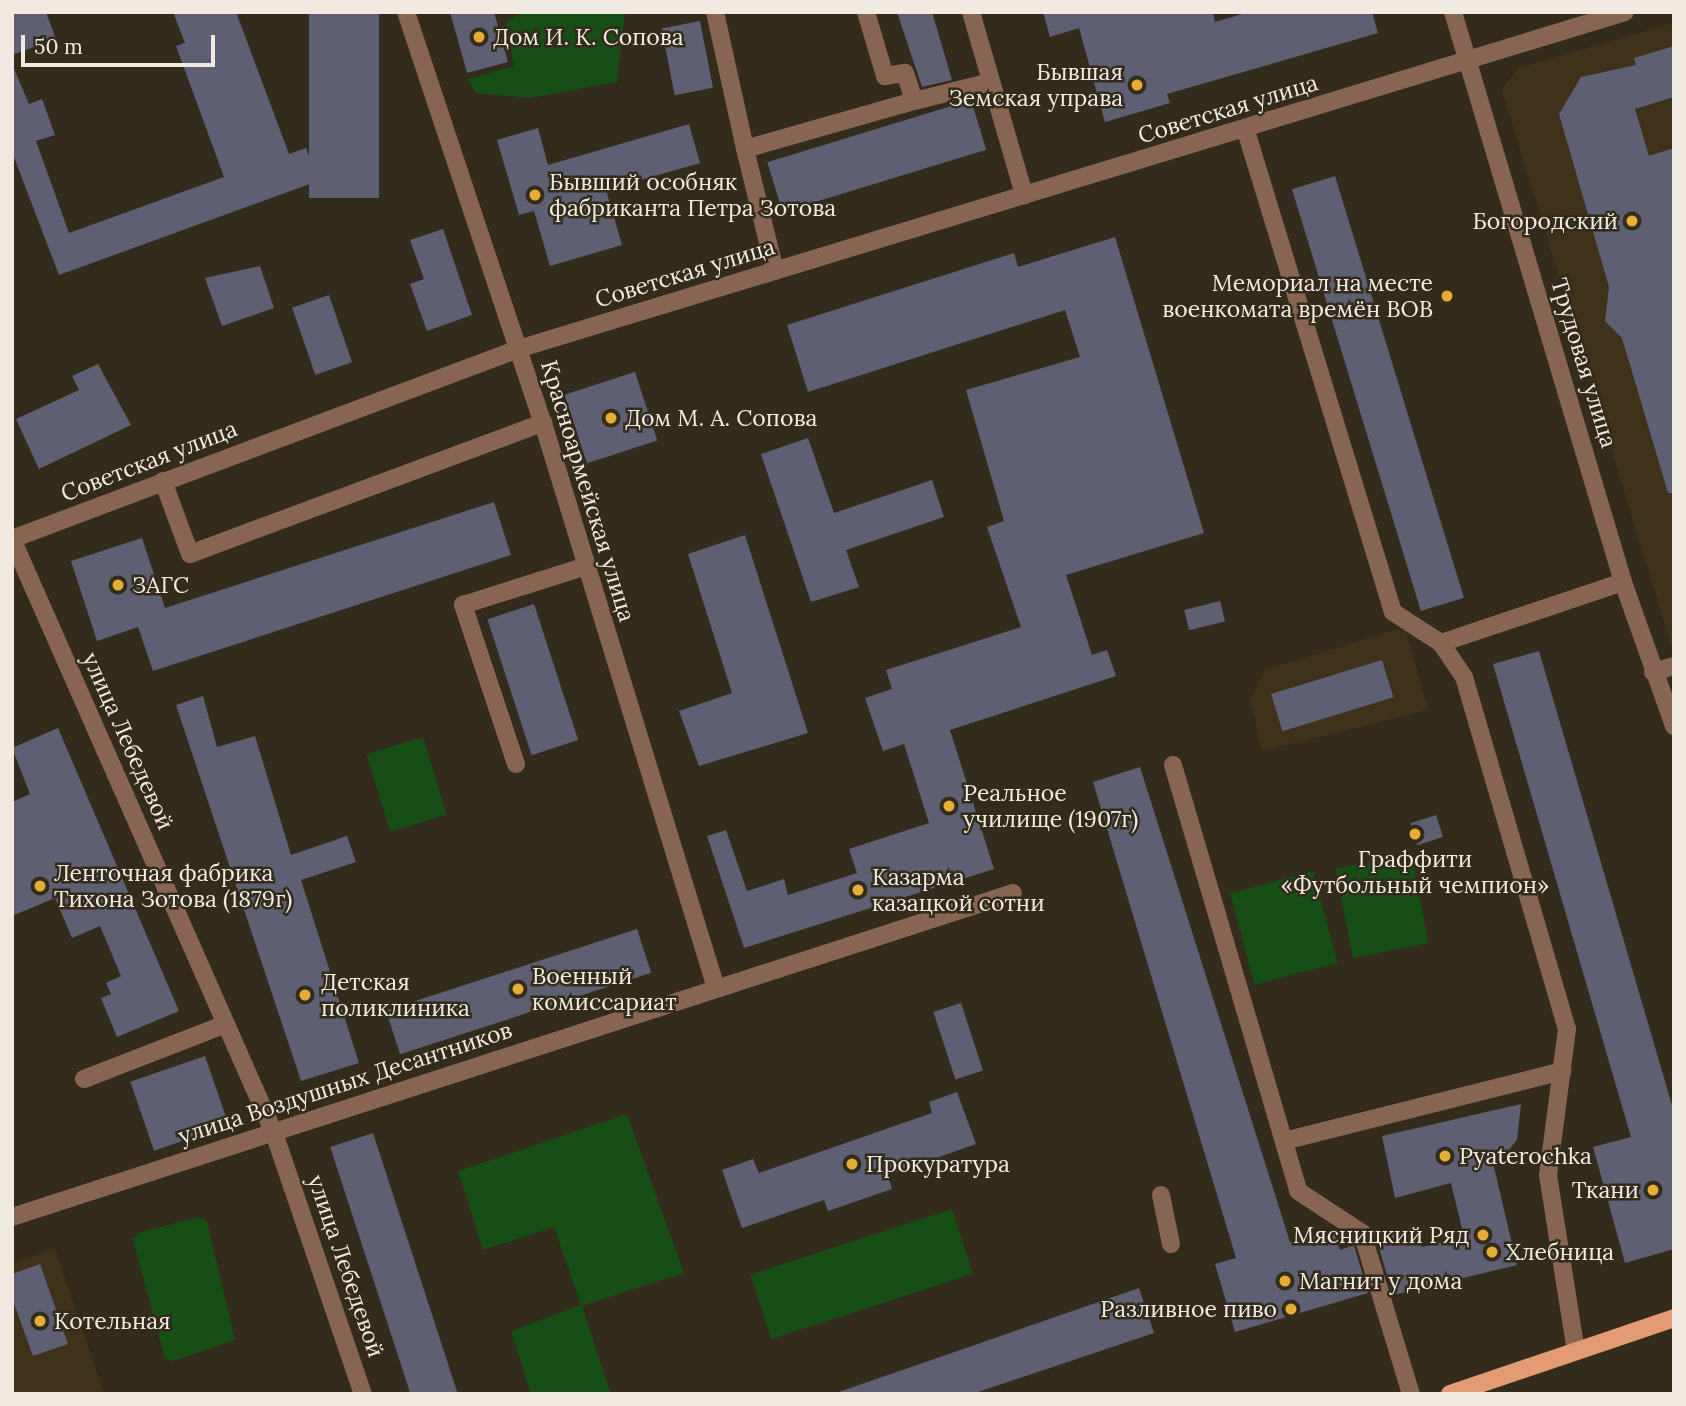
<!DOCTYPE html>
<meta charset="utf-8">
<style>
body{margin:0}
#map{position:relative;width:1686px;height:1406px;overflow:hidden;background:#332b1b;font-family:Lora,serif}
div>[style]{position:absolute}
.built>*{inset:0;background:#3e321b}
.green>*{inset:0;background:#164e15;transform-origin:0 0}
.building>*{inset:0;background:#5e5f72;transform-origin:0 0}
.minor>*{height:18px;margin:-9px;padding:0 9px;transform-origin:9px;border-radius:9px;background:#886452}
.major>*{height:18px;margin:-9px;padding:0 9px;transform-origin:9px;border-radius:9px;background:#e49b74}
.dots>*{width:19px;height:19px;translate:-50% -50%;box-sizing:border-box;border:4px solid #332b1b;border-radius:50%}
span{translate:-50% -50%;white-space:nowrap;text-align:center;line-height:1.15;-webkit-text-stroke:5px #332b1b;paint-order:stroke}
.poi-label{font-size:23px;color:#f0eae0}
.left{translate:0 -50%;text-align:left}
.right{translate:-100% -50%;text-align:right}
.street-label{font-size:23px;color:#f0eae0}
.frame{position:absolute;inset:0;border:14px solid #f0eae0;pointer-events:none}
.scale{position:absolute;left:21px;top:35px;width:194px;height:32px;box-sizing:border-box;border:4px solid #f0eae0;border-top:0;padding-left:9px;font-size:21px;line-height:24px;white-space:nowrap;color:#f0eae0;-webkit-text-stroke:5px #332b1b;paint-order:stroke}
</style>
<div id="map">
<div class="built">
<div style="clip-path:polygon(1674px 23px,1674px 655px,1502px 90px,1518px 68px)"></div>
<div style="clip-path:polygon(1405px 627px,1428px 710px,1262px 751px,1250px 699px,1265px 670px)"></div>
<div style="clip-path:polygon(55px 1249px,104px 1394px,12px 1394px,12px 1264px)"></div>
</div>
<div class="green">
<div style="clip-path:polygon(523px 12px,625px 12px,617px 82px,530px 98px,476px 93px,468px 79px,514px 66px,506px 21px)"></div>
<div style="left:423px;top:737px;width:81px;height:59px;rotate:73deg"></div>
<div style="left:1411px;top:854px;width:91px;height:77px;rotate:79deg"></div>
<div style="left:1313px;top:871px;width:95px;height:86px;rotate:75deg"></div>
<div style="clip-path:polygon(627px 1114px,684px 1273px,582px 1306px,611px 1394px,531px 1394px,511px 1331px,581px 1305px,554px 1227px,483px 1250px,458px 1171px)"></div>
<div style="left:952px;top:1209px;width:68px;height:212px;rotate:72deg"></div>
<div style="clip-path:polygon(199px 1217px,207px 1221px,235px 1340px,173px 1361px,165px 1359px,133px 1240px,138px 1233px)"></div>
</div>
<div class="building">
<div style="clip-path:polygon(12px 12px,46px 12px,56px 39px,12px 55px)"></div>
<div style="clip-path:polygon(173px 12px,236px 12px,289px 154px,306px 148px,318px 181px,59px 275px,12px 152px,12px 64px,29px 104px,42px 99px,55px 135px,36px 141px,69px 233px,224px 177px,176px 46px,185px 43px)"></div>
<div style="left:309px;top:12px;width:70px;height:186px"></div>
<div style="clip-path:polygon(450px 12px,494px 12px,508px 62px,467px 73px)"></div>
<div style="clip-path:polygon(897px 12px,932px 12px,952px 80px,922px 87px)"></div>
<div style="clip-path:polygon(1043px 12px,1213px 12px,1215px 22px,1249px 12px,1372px 12px,1378px 33px,1167px 94px,1170px 103px,1105px 122px,1079px 28px,1050px 37px)"></div>
<div style="left:700px;top:21px;width:68px;height:39px;rotate:79deg"></div>
<div style="clip-path:polygon(1674px 46px,1674px 97px,1635px 109px,1649px 156px,1674px 148px,1674px 493px,1668px 493px,1622px 338px,1605px 321px,1609px 287px,1559px 114px,1581px 77px,1636px 65px,1634px 58px)"></div>
<div style="left:971px;top:100px;width:52px;height:213px;rotate:73deg"></div>
<div style="clip-path:polygon(689px 124px,700px 163px,606px 190px,622px 245px,550px 266px,534px 211px,519px 215px,497px 140px,538px 128px,548px 165px)"></div>
<div style="left:1335px;top:176px;width:441px;height:45px;rotate:73deg"></div>
<div style="clip-path:polygon(443px 229px,472px 315px,427px 331px,410px 284px,424px 279px,410px 240px)"></div>
<div style="clip-path:polygon(1115px 237px,1204px 533px,1066px 575px,1092px 655px,1107px 650px,1116px 676px,950px 730px,994px 869px,744px 948px,707px 836px,726px 830px,747px 891px,784px 879px,788px 895px,857px 873px,849px 849px,929px 823px,904px 744px,883px 751px,865px 698px,892px 689px,886px 670px,1021px 627px,987px 527px,1004px 521px,966px 390px,1080px 357px,1065px 310px,808px 392px,787px 325px,1014px 253px,1018px 267px)"></div>
<div style="clip-path:polygon(260px 266px,274px 308px,222px 326px,205px 278px)"></div>
<div style="left:329px;top:295px;width:71px;height:39px;rotate:71deg"></div>
<div style="clip-path:polygon(98px 364px,131px 425px,39px 469px,16px 419px,79px 390px,72px 376px)"></div>
<div style="left:635px;top:372px;width:72px;height:74px;rotate:72deg"></div>
<div style="clip-path:polygon(808px 438px,834px 513px,932px 480px,944px 517px,846px 550px,859px 587px,811px 602px,761px 454px)"></div>
<div style="clip-path:polygon(494px 502px,511px 555px,153px 671px,138px 627px,97px 641px,71px 561px,142px 538px,165px 608px)"></div>
<div style="clip-path:polygon(745px 535px,808px 733px,699px 766px,679px 711px,732px 693px,688px 554px)"></div>
<div style="left:1220px;top:601px;width:21px;height:37px;rotate:76deg"></div>
<div style="left:534px;top:604px;width:143px;height:49px;rotate:72deg"></div>
<div style="clip-path:polygon(1539px 651px,1674px 1112px,1674px 1249px,1625px 1263px,1593px 1147px,1631px 1137px,1493px 664px)"></div>
<div style="left:1382px;top:660px;width:39px;height:116px;rotate:73deg"></div>
<div style="clip-path:polygon(203px 696px,217px 747px,255px 736px,291px 855px,347px 836px,356px 862px,301px 880px,359px 1063px,301px 1081px,176px 705px)"></div>
<div style="clip-path:polygon(58px 728px,179px 1011px,117px 1037px,101px 998px,111px 994px,106px 983px,121px 976px,100px 926px,72px 938px,55px 898px,12px 916px,12px 802px,30px 794px,12px 748px)"></div>
<div style="clip-path:polygon(1140px 767px,1290px 1242px,1334px 1229px,1340px 1250px,1354px 1245px,1368px 1293px,1235px 1332px,1215px 1264px,1236px 1258px,1093px 782px)"></div>
<div style="left:1436px;top:815px;width:23px;height:27px;rotate:72deg"></div>
<div style="left:637px;top:929px;width:46px;height:264px;rotate:72deg"></div>
<div style="left:961px;top:1003px;width:71px;height:29px;rotate:72deg"></div>
<div style="left:205px;top:1056px;width:73px;height:79px;rotate:71deg"></div>
<div style="clip-path:polygon(957px 1092px,976px 1144px,888px 1175px,892px 1189px,828px 1211px,824px 1200px,742px 1228px,722px 1170px,753px 1159px,759px 1173px,932px 1113px,929px 1102px)"></div>
<div style="clip-path:polygon(1521px 1104px,1517px 1140px,1494px 1167px,1517px 1265px,1393px 1295px,1376px 1238px,1415px 1226px,1422px 1247px,1464px 1237px,1451px 1183px,1395px 1198px,1382px 1136px)"></div>
<div style="left:373px;top:1133px;width:275px;height:45px;rotate:72deg"></div>
<div style="clip-path:polygon(40px 1264px,68px 1344px,33px 1356px,12px 1298px,12px 1274px)"></div>
<div style="clip-path:polygon(1139px 1288px,1154px 1333px,972px 1394px,833px 1394px)"></div>
</div>
<div class="minor">
<div style="left:406px;top:12px;width:433px;rotate:71.6deg"></div>
<div style="left:543px;top:423px;width:591px;rotate:72.98deg"></div>
<div style="left:715px;top:12px;width:140px;rotate:77.6deg"></div>
<div style="left:866px;top:12px;width:67px;rotate:73.5deg"></div>
<div style="left:885px;top:76px;width:20px;rotate:-9deg"></div>
<div style="left:905px;top:73px;width:29px;rotate:72deg"></div>
<div style="left:914px;top:101px;width:79px;rotate:-13.9deg"></div>
<div style="left:971px;top:12px;width:191px;rotate:73.8deg"></div>
<div style="left:1453px;top:12px;width:595px;rotate:73.39deg"></div>
<div style="left:1623px;top:582px;width:153px;rotate:70.5deg"></div>
<div style="left:1246px;top:131px;width:503px;rotate:73.01deg"></div>
<div style="left:1393px;top:612px;width:57px;rotate:32.9deg"></div>
<div style="left:1441px;top:643px;width:41px;rotate:55.9deg"></div>
<div style="left:1464px;top:677px;width:367px;rotate:73.7deg"></div>
<div style="left:1567px;top:1029px;width:147px;rotate:97.4deg"></div>
<div style="left:1548px;top:1175px;width:178px;rotate:81deg"></div>
<div style="left:775px;top:271px;width:126px;rotate:-103.8deg"></div>
<div style="left:745px;top:149px;width:176px;rotate:-15.9deg"></div>
<div style="left:163px;top:481px;width:78px;rotate:69.7deg"></div>
<div style="left:190px;top:554px;width:377px;rotate:-20.4deg"></div>
<div style="left:12px;top:539px;width:540px;rotate:-20.58deg"></div>
<div style="left:518px;top:349px;width:1157px;rotate:-16.93deg"></div>
<div style="left:12px;top:539px;width:649px;rotate:66.2deg"></div>
<div style="left:274px;top:1133px;width:276px;rotate:71.2deg"></div>
<div style="left:1441px;top:643px;width:192px;rotate:-18.5deg"></div>
<div style="left:1653px;top:672px;width:22px;rotate:-16deg"></div>
<div style="left:516px;top:764px;width:168px;rotate:-108.4deg"></div>
<div style="left:463px;top:605px;width:130px;rotate:-17.5deg"></div>
<div style="left:1173px;top:765px;width:444px;rotate:73.6deg"></div>
<div style="left:1298px;top:1191px;width:77px;rotate:33.3deg"></div>
<div style="left:1362px;top:1233px;width:168px;rotate:73.1deg"></div>
<div style="left:84px;top:1079px;width:152px;rotate:-21.2deg"></div>
<div style="left:1284px;top:1141px;width:287px;rotate:-14.1deg"></div>
<div style="left:1161px;top:1195px;width:50px;rotate:78.5deg"></div>
<div style="left:12px;top:1217px;width:1052px;rotate:-17.94deg"></div>
</div>
<div class="major">
<div style="left:1450px;top:1394px;width:237px;rotate:-18.7deg"></div>
</div>
<div class="dots">
<div style="left:479px;top:37px;background:#e5ad35"></div>
<div style="left:1137px;top:85px;background:#e5ad35"></div>
<div style="left:535px;top:195px;background:#e5ad35"></div>
<div style="left:1632px;top:221px;background:#e5ad35"></div>
<div style="left:1447px;top:296px;background:#e5ad35"></div>
<div style="left:611px;top:418px;background:#e5ad35"></div>
<div style="left:118px;top:585px;background:#e5ad35"></div>
<div style="left:949px;top:806px;background:#e5ad35"></div>
<div style="left:1415px;top:834px;background:#e5ad35"></div>
<div style="left:40px;top:886px;background:#e5ad35"></div>
<div style="left:858px;top:890px;background:#e5ad35"></div>
<div style="left:518px;top:989px;background:#e5ad35"></div>
<div style="left:305px;top:995px;background:#e5ad35"></div>
<div style="left:1445px;top:1156px;background:#e5ad35"></div>
<div style="left:852px;top:1164px;background:#e5ad35"></div>
<div style="left:1653px;top:1190px;background:#e5ad35"></div>
<div style="left:1483px;top:1235px;background:#e5ad35"></div>
<div style="left:1492px;top:1252px;background:#e5ad35"></div>
<div style="left:1285px;top:1281px;background:#e5ad35"></div>
<div style="left:1291px;top:1309px;background:#e5ad35"></div>
<div style="left:40px;top:1321px;background:#e5ad35"></div>
</div>
<div class="poi-label">
<span class="left" style="left:493px;top:37px">Дом И. К. Сопова</span>
<span class="right" style="left:1123px;top:85px">Бывшая<br>Земская управа</span>
<span class="left" style="left:549px;top:195px">Бывший особняк<br>фабриканта Петра Зотова</span>
<span class="right" style="left:1618px;top:221px">Богородский</span>
<span class="right" style="left:1433px;top:296px">Мемориал на месте<br>военкомата времён ВОВ</span>
<span class="left" style="left:625px;top:418px">Дом М. А. Сопова</span>
<span class="left" style="left:132px;top:585px">ЗАГС</span>
<span class="left" style="left:963px;top:806px">Реальное<br>училище (1907г)</span>
<span style="left:1415px;top:872px">Граффити<br>«Футбольный чемпион»</span>
<span class="left" style="left:54px;top:886px">Ленточная фабрика<br>Тихона Зотова (1879г)</span>
<span class="left" style="left:872px;top:890px">Казарма<br>казацкой сотни</span>
<span class="left" style="left:532px;top:989px">Военный<br>комиссариат</span>
<span class="left" style="left:321px;top:995px">Детская<br>поликлиника</span>
<span class="left" style="left:1459px;top:1156px">Pyaterochka</span>
<span class="left" style="left:866px;top:1164px">Прокуратура</span>
<span class="right" style="left:1639px;top:1190px">Ткани</span>
<span class="right" style="left:1469px;top:1235px">Мясницкий Ряд</span>
<span class="left" style="left:1506px;top:1252px">Хлебница</span>
<span class="left" style="left:1299px;top:1281px">Магнит у дома</span>
<span class="right" style="left:1277px;top:1309px">Разливное пиво</span>
<span class="left" style="left:54px;top:1321px">Котельная</span>
</div>
<div class="street-label">
<span style="left:1228px;top:109px;rotate:-17deg">Советская улица</span>
<span style="left:685px;top:273px;rotate:-17deg">Советская улица</span>
<span style="left:1584px;top:363px;rotate:73deg">Трудовая улица</span>
<span style="left:149px;top:461px;rotate:-21deg">Советская улица</span>
<span style="left:588px;top:491px;rotate:73deg">Красноармейская улица</span>
<span style="left:128px;top:741px;rotate:66deg">улица Лебедевой</span>
<span style="left:345px;top:1083px;rotate:-18deg">улица Воздушных Десантников</span>
<span style="left:346px;top:1266px;rotate:71deg">улица Лебедевой</span>
</div>
<div class="frame"></div>
<div class="scale">50 m</div>
</div>
